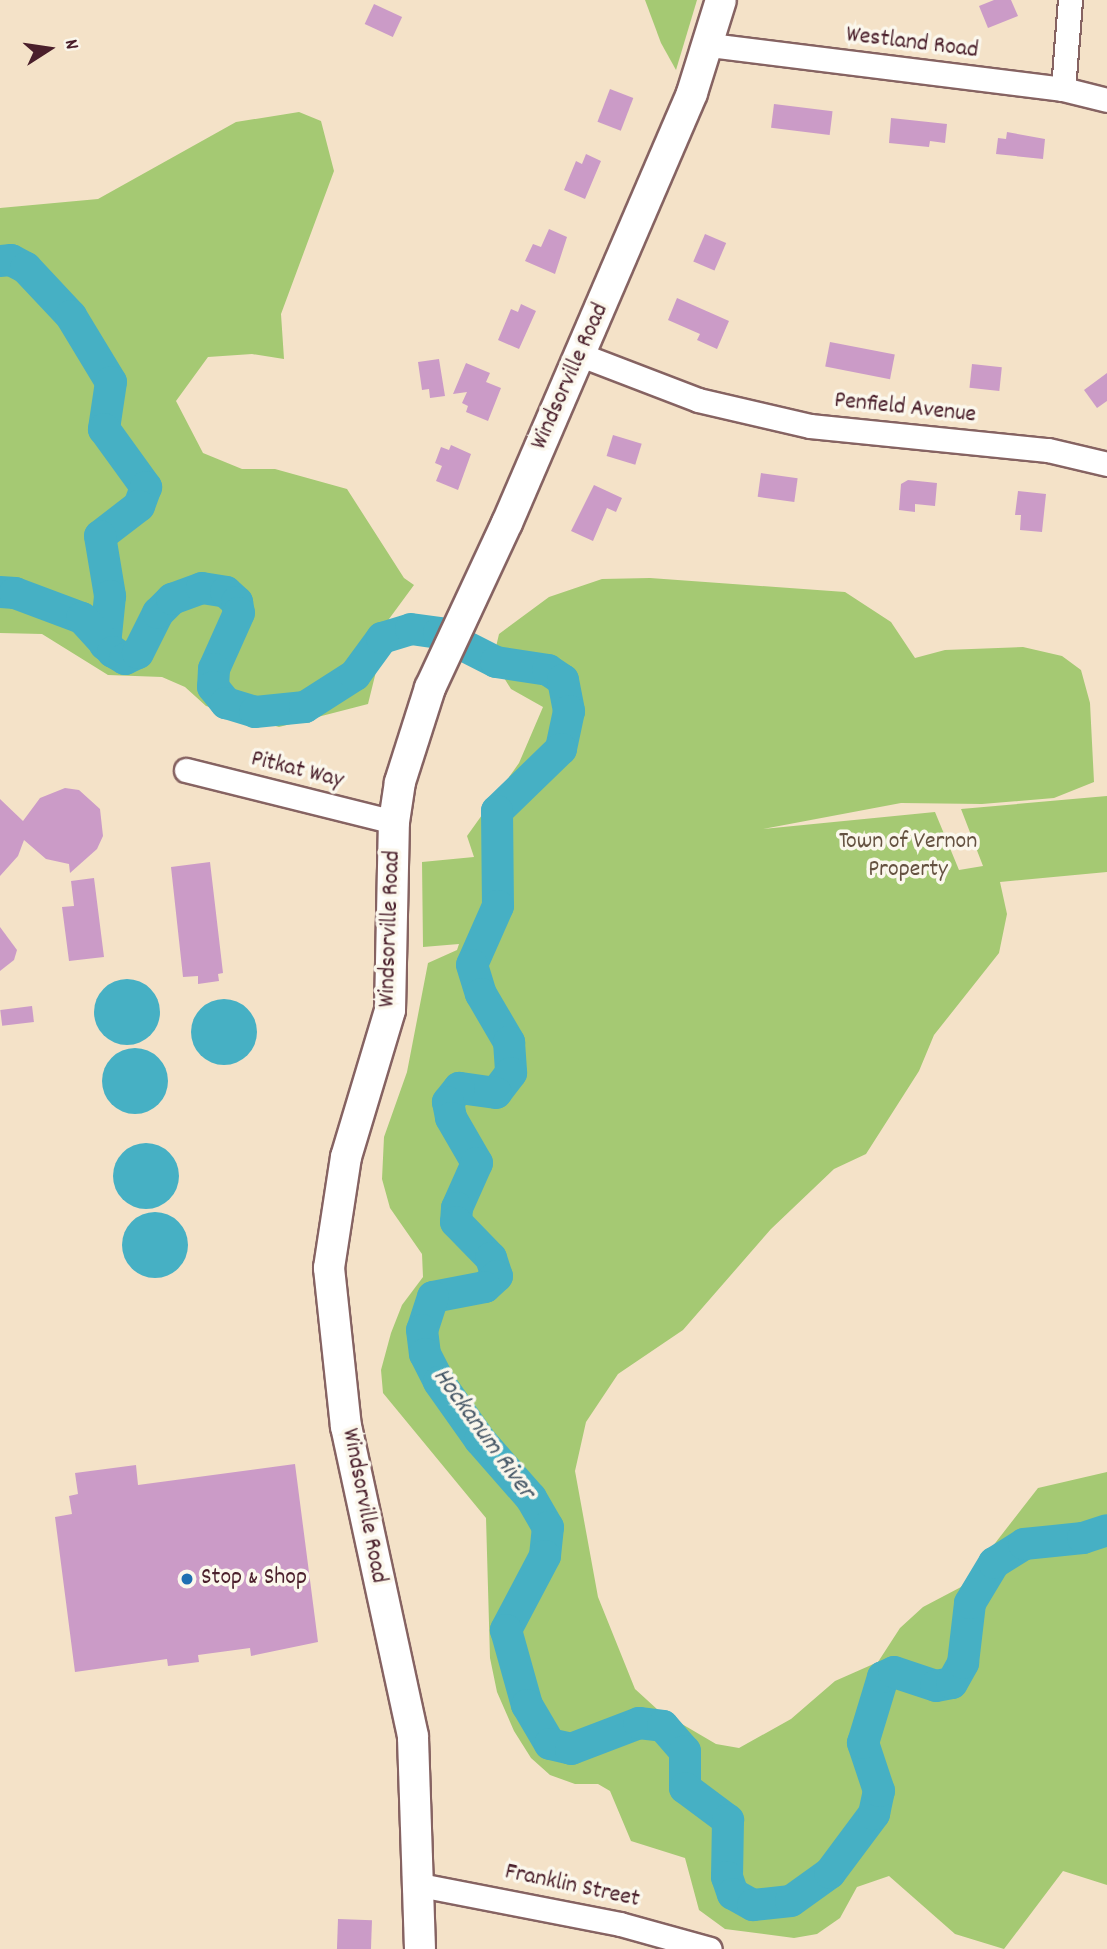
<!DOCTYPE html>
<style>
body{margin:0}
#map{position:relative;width:1107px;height:1949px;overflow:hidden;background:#f4e2c8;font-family:Dekko,sans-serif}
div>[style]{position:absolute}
.green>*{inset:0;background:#a5c973}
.water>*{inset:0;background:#46b0c4}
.round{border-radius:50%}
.river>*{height:32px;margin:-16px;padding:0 16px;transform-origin:16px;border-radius:16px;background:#46b0c4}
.building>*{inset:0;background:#cb9bc7;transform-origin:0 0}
.roads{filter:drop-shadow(2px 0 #866362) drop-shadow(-2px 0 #866362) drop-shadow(0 2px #866362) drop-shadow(0 -2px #866362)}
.minor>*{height:23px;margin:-11.5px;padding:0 11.5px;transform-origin:11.5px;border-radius:11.5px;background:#fff}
.major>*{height:30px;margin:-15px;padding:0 15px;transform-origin:15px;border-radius:15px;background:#fff}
.dots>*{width:19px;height:19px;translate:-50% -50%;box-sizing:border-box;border:4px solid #fbf7ec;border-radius:50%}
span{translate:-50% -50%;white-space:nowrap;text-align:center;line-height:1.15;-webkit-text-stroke:7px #fbf7ec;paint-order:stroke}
.street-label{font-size:24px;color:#4a1f2b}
.park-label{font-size:24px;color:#655241}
.poi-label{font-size:24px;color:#4a1f2b}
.left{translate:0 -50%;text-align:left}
.water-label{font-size:26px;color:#485968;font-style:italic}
.north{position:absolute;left:14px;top:14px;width:70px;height:70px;-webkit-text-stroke:5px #fbf7ec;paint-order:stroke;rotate:78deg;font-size:19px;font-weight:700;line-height:28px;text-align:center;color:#4a1f2b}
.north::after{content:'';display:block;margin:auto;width:24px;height:32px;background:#4a1f2b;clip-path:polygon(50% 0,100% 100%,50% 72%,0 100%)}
</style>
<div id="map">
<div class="green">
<div style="clip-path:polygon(645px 0,697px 0,676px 70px,661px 43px)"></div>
<div style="clip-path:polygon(299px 112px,321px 121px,334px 171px,281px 314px,284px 359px,252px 354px,208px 357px,176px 401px,203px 453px,242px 469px,275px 469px,347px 489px,404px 578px,414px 585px,389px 619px,368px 704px,279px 727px,206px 706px,185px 687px,162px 677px,108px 675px,42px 634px,0 633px,0 208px,98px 199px,236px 122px)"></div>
<div style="clip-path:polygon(650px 578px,845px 592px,891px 622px,915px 658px,945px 650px,1023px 647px,1062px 656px,1081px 670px,1090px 703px,1094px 782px,1054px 798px,982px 804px,901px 803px,763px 829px,935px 812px,959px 870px,983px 866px,961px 809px,1107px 796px,1107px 872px,1000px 882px,1007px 914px,999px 953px,934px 1035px,919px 1071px,866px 1154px,834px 1169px,771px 1229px,683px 1330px,618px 1374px,586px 1422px,575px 1471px,598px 1597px,635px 1689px,658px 1710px,716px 1744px,739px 1748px,791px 1719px,835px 1681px,878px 1662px,900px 1628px,923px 1607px,961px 1587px,1038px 1488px,1107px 1472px,1107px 1885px,1063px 1871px,1004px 1949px,955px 1934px,889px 1876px,857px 1887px,840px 1918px,817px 1934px,794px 1938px,725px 1929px,699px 1910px,685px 1858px,631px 1841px,610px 1791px,598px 1784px,575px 1784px,550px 1775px,531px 1758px,514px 1731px,497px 1692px,490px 1658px,486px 1518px,383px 1393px,381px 1370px,391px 1333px,402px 1305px,423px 1277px,422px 1254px,390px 1208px,382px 1179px,384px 1137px,407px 1072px,428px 963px,457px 950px,459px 944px,423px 947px,422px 862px,474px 857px,467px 836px,519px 763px,543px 707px,511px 689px,493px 660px,499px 634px,549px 597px,602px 579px)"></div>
</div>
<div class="water">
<div class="round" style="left:94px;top:979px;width:66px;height:66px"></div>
<div class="round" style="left:191px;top:999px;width:66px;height:66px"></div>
<div class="round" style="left:102px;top:1048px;width:66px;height:66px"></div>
<div class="round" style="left:113px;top:1143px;width:66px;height:66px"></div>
<div class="round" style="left:122px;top:1212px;width:66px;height:66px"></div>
</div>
<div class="river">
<div style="left:0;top:261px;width:11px;rotate:-5deg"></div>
<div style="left:11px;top:260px;width:17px;rotate:28deg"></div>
<div style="left:26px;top:268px;width:66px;rotate:46.8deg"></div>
<div style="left:71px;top:316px;width:77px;rotate:58.8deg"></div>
<div style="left:111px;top:382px;width:48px;rotate:98.5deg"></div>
<div style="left:104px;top:429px;width:72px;rotate:54.1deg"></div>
<div style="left:146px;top:487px;width:20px;rotate:110deg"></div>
<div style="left:139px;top:506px;width:49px;rotate:142.4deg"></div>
<div style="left:100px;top:536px;width:61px;rotate:80.5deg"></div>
<div style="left:110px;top:596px;width:49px;rotate:95.8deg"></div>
<div style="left:0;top:592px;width:15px;rotate:4deg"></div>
<div style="left:15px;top:593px;width:72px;rotate:20.5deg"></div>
<div style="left:82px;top:618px;width:46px;rotate:47.6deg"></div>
<div style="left:113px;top:652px;width:14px;rotate:30deg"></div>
<div style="left:125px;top:659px;width:14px;rotate:-25deg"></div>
<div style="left:138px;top:653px;width:45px;rotate:-63.4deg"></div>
<div style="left:158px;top:613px;width:20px;rotate:-45deg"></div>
<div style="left:172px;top:599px;width:32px;rotate:-20deg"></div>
<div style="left:202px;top:588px;width:24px;rotate:9deg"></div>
<div style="left:226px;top:592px;width:15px;rotate:42deg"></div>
<div style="left:237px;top:602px;width:11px;rotate:80deg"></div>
<div style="left:239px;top:613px;width:61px;rotate:114.1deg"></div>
<div style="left:214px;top:669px;width:18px;rotate:93deg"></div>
<div style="left:213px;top:687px;width:21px;rotate:51deg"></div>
<div style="left:226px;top:703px;width:30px;rotate:17deg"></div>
<div style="left:255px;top:712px;width:50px;rotate:-5.7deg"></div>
<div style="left:305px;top:707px;width:59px;rotate:-32.6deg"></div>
<div style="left:355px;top:675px;width:46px;rotate:-53.9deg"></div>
<div style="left:382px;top:638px;width:30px;rotate:-17deg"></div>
<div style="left:411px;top:629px;width:28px;rotate:8deg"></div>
<div style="left:439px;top:633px;width:64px;rotate:27deg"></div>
<div style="left:496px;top:662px;width:53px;rotate:8.7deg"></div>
<div style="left:548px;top:670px;width:18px;rotate:34deg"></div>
<div style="left:563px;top:680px;width:32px;rotate:79deg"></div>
<div style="left:569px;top:711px;width:39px;rotate:102deg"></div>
<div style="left:561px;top:749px;width:89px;rotate:135.9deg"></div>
<div style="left:497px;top:811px;width:95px;rotate:89.4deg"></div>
<div style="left:498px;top:906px;width:64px;rotate:113.8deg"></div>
<div style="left:472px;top:965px;width:30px;rotate:73deg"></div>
<div style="left:481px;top:994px;width:56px;rotate:59.7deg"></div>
<div style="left:509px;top:1042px;width:31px;rotate:86deg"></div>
<div style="left:511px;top:1073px;width:25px;rotate:127deg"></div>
<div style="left:496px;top:1093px;width:37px;rotate:-172deg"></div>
<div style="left:459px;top:1088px;width:18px;rotate:128deg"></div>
<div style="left:448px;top:1102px;width:16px;rotate:79deg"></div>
<div style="left:451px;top:1118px;width:52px;rotate:60deg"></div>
<div style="left:477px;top:1163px;width:49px;rotate:114deg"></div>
<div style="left:457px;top:1208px;width:14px;rotate:94deg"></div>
<div style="left:456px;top:1222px;width:50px;rotate:45.8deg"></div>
<div style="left:491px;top:1258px;width:19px;rotate:72deg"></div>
<div style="left:497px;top:1276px;width:16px;rotate:137deg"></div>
<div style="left:485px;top:1287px;width:53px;rotate:169.1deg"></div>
<div style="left:433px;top:1297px;width:35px;rotate:108deg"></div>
<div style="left:422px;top:1330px;width:24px;rotate:83deg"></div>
<div style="left:425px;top:1354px;width:31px;rotate:63deg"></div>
<div style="left:439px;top:1382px;width:71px;rotate:54.7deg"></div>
<div style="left:480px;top:1440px;width:77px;rotate:48.7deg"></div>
<div style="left:531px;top:1498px;width:34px;rotate:60deg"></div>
<div style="left:548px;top:1527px;width:29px;rotate:96deg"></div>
<div style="left:545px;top:1556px;width:84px;rotate:117.8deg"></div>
<div style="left:506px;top:1630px;width:78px;rotate:74.4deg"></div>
<div style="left:527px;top:1705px;width:45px;rotate:59.5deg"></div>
<div style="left:550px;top:1744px;width:22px;rotate:13deg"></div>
<div style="left:571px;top:1749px;width:73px;rotate:-20.9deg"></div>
<div style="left:639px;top:1723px;width:24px;rotate:7deg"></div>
<div style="left:663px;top:1726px;width:33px;rotate:49deg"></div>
<div style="left:685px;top:1751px;width:37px;rotate:90deg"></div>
<div style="left:685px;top:1788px;width:54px;rotate:36.7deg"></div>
<div style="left:728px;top:1820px;width:57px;rotate:91deg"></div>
<div style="left:727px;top:1877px;width:18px;rotate:71deg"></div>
<div style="left:733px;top:1894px;width:23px;rotate:29deg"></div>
<div style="left:753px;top:1905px;width:38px;rotate:-6deg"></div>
<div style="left:791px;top:1901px;width:48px;rotate:-35.7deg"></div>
<div style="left:830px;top:1873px;width:74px;rotate:-53.3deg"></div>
<div style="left:874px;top:1814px;width:24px;rotate:-78deg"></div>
<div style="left:879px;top:1791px;width:51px;rotate:-108.4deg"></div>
<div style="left:863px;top:1743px;width:69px;rotate:-73.1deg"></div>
<div style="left:883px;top:1677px;width:12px;rotate:-24deg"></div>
<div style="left:894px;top:1672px;width:44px;rotate:18.4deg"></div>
<div style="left:936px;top:1686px;width:16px;rotate:-11deg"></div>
<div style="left:952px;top:1683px;width:23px;rotate:-61deg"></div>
<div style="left:963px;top:1663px;width:60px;rotate:-83.3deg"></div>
<div style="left:970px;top:1603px;width:47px;rotate:-59deg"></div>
<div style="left:994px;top:1563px;width:36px;rotate:-32deg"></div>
<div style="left:1024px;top:1544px;width:59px;rotate:-5.8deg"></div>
<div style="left:1083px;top:1538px;width:25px;rotate:-18deg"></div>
</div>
<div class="building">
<div style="clip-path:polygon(994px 0,1011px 0,1018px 16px,988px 28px,979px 6px)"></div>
<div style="left:374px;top:4px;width:31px;height:22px;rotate:25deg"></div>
<div style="left:610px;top:89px;width:25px;height:35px;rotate:21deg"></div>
<div style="left:774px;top:104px;width:59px;height:24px;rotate:7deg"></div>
<div style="clip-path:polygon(891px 118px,947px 124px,945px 143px,930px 141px,929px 147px,889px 143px)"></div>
<div style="clip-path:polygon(1007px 132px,1045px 139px,1043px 159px,996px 154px,998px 138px,1006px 139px)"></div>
<div style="clip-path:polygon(586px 154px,601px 161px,585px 199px,564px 190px,576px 161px,582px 164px)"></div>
<div style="clip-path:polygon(549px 229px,567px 237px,555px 274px,525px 261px,533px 244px,541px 247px)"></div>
<div style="left:705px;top:234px;width:23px;height:30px;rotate:23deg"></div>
<div style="clip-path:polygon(677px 298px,729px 321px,717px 349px,697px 340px,700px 334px,668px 320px)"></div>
<div style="clip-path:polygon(521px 304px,536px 311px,519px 349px,498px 340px,511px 309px,518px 312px)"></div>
<div style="left:830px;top:342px;width:66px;height:25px;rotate:11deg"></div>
<div style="clip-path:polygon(439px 359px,445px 396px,430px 398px,429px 389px,422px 390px,418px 362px)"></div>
<div style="clip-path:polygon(466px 363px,490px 373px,486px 382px,501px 388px,488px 421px,466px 412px,468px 406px,462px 403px,467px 392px,453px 394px)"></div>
<div style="left:972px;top:364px;width:30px;height:24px;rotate:6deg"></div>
<div style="clip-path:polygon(1107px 373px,1107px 401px,1097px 408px,1084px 390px)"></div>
<div style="left:613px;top:435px;width:30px;height:22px;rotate:17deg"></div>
<div style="clip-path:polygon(451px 445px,471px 454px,458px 490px,436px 481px,442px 466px,435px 463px,441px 447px,449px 450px)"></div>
<div style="left:761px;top:473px;width:37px;height:24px;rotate:8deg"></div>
<div style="clip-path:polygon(908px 480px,937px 483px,935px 506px,915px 504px,915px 512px,899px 510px,901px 484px)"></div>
<div style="clip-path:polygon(594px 485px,622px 498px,616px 512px,607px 508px,593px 541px,571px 531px)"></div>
<div style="clip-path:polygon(1018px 491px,1046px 494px,1042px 532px,1020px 530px,1021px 515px,1015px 515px)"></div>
<div style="clip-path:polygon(65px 788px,79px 790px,100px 809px,103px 836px,97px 849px,70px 873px,69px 864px,46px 859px,24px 840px,18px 856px,0 876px,0 799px,23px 821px,40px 798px)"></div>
<div style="clip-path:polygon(210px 862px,223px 973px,218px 974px,219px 981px,198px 984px,198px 976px,183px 977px,171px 867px)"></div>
<div style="clip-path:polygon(94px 878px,104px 957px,69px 961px,62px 907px,74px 906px,71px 881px)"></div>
<div style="clip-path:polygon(0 927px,17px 950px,14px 960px,0 971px)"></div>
<div style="left:32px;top:1006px;width:16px;height:32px;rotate:83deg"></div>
<div style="clip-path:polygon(295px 1464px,318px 1642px,251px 1656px,250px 1648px,198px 1655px,199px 1662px,168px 1666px,167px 1659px,75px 1672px,55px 1517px,72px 1514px,69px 1496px,78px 1494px,75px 1473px,136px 1465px,138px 1485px)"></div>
<div style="left:338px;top:1919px;width:34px;height:30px;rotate:2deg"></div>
</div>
<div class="roads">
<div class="minor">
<div style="left:710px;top:45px;width:356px;rotate:7.1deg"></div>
<div style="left:1063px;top:89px;width:45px;rotate:14deg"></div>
<div style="left:1063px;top:89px;width:89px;rotate:-85.5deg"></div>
<div style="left:581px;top:355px;width:125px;rotate:21deg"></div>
<div style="left:698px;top:400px;width:115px;rotate:13.1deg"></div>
<div style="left:810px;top:426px;width:239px;rotate:5.8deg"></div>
<div style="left:1048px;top:450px;width:61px;rotate:13.3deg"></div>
<div style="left:186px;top:770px;width:214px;rotate:14deg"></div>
<div style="left:420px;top:1885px;width:204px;rotate:11deg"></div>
<div style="left:620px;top:1924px;width:93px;rotate:15.5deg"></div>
</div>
<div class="major">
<div style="left:420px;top:1949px;width:213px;rotate:-91.9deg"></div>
<div style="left:413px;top:1736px;width:316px;rotate:-102.2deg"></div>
<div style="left:346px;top:1427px;width:160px;rotate:-96.1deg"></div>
<div style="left:329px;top:1268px;width:112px;rotate:-81.3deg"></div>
<div style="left:346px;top:1157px;width:153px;rotate:-73.3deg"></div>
<div style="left:390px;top:1010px;width:188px;rotate:-88.8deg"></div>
<div style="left:394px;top:822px;width:40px;rotate:-81.5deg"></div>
<div style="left:400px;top:782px;width:99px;rotate:-72.3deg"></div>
<div style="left:430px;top:688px;width:182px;rotate:-65deg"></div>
<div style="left:507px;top:523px;width:468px;rotate:-66.7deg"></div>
<div style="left:692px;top:93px;width:97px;rotate:-72.7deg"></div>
</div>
</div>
<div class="dots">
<div style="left:187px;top:1579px;background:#1f6fb2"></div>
</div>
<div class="street-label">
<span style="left:912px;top:44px;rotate:7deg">Westland Road</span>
<span style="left:571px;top:377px;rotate:-66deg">Windsorville Road</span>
<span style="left:905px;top:409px;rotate:6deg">Penfield Avenue</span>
<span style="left:297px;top:771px;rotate:14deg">Pitkat Way</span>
<span style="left:391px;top:929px;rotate:-88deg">Windsorville Road</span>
<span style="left:363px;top:1506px;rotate:79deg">Windsorville Road</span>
<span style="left:572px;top:1887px;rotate:12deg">Franklin Street</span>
</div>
<div class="park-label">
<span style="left:908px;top:857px">Town of Vernon<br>Property</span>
</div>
<div class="poi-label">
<span class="left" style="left:201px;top:1579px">Stop &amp; Shop</span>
</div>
<div class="water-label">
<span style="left:483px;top:1434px;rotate:54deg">Hockanum River</span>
</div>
<div class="north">N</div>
</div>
